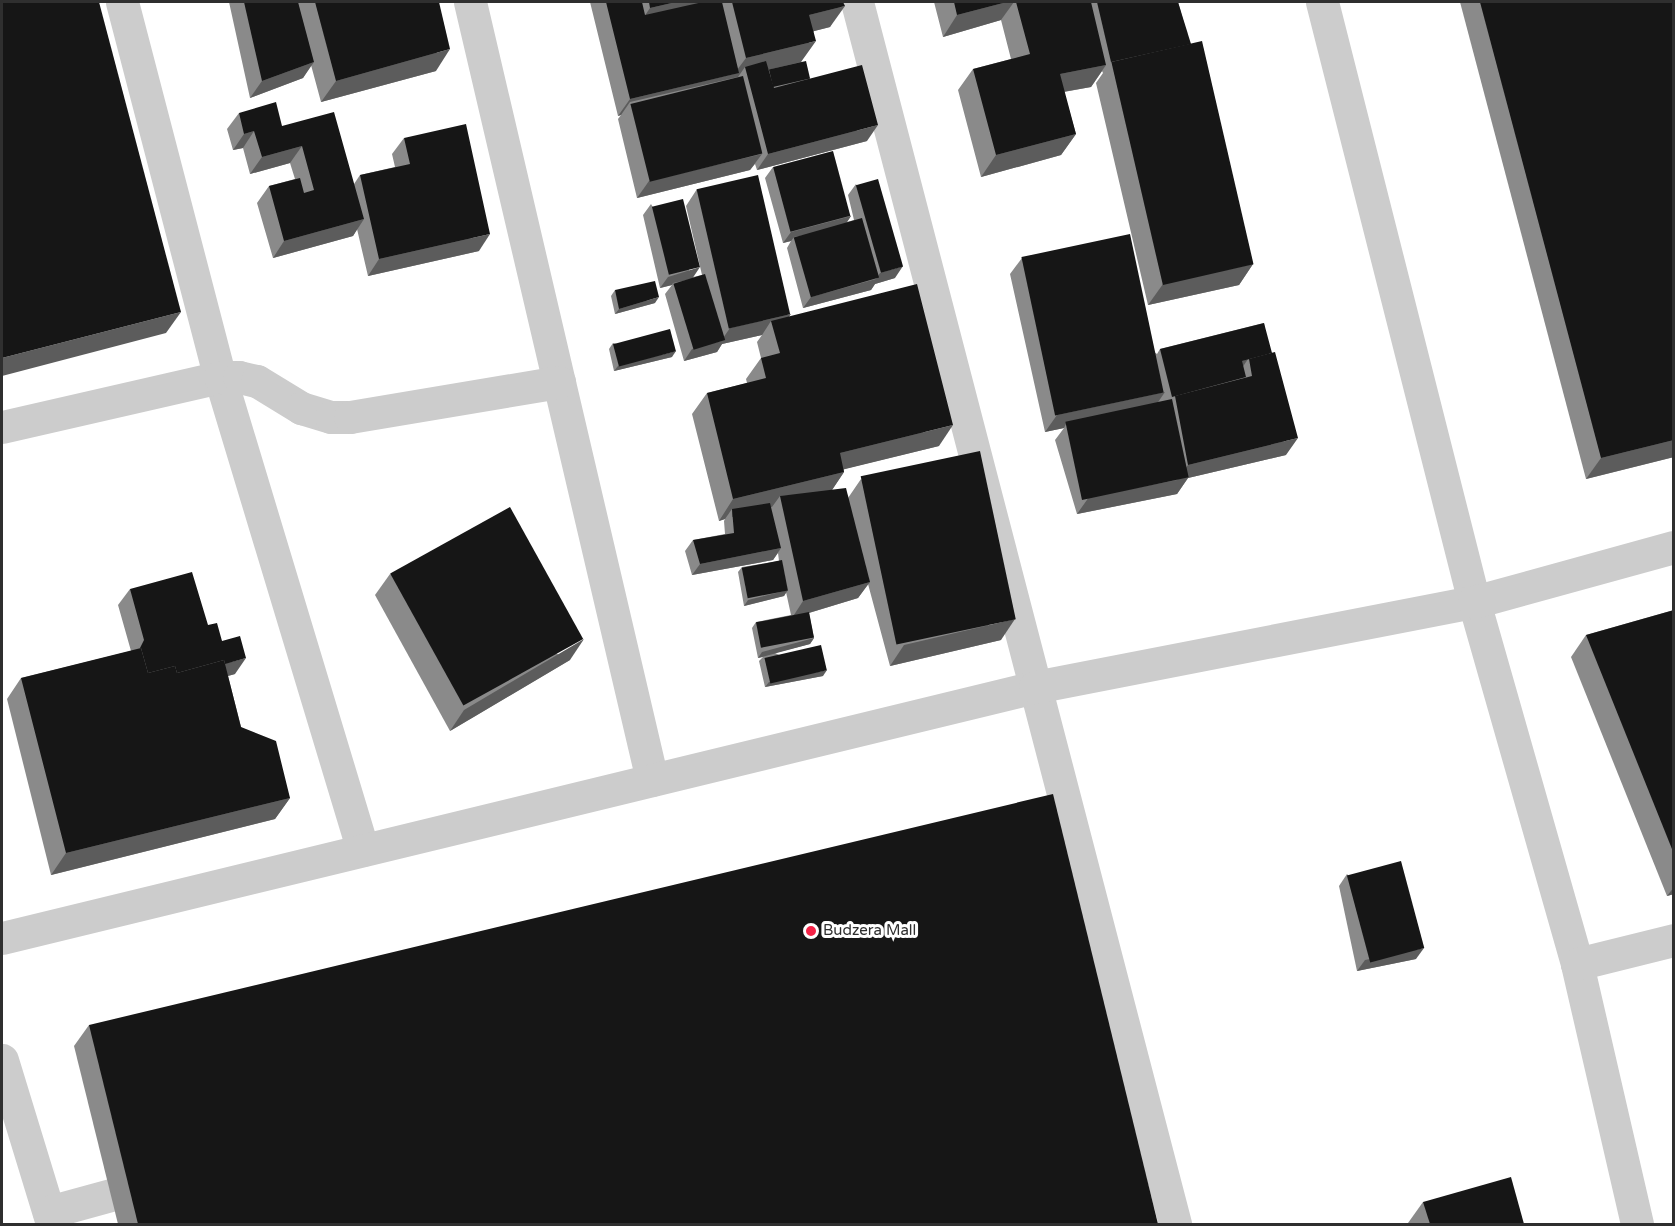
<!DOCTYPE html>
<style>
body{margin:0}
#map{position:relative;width:1675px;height:1226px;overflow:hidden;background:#fff;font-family:"Varela Round",sans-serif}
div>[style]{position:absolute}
.minor>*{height:33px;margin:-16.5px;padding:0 16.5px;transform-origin:16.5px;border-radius:16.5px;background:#ccc}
.wall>*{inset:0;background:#8a8a8a}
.shaded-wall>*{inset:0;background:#5c5c5c}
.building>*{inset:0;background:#161616;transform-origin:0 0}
.dots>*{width:16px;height:16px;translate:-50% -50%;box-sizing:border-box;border:3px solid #fff;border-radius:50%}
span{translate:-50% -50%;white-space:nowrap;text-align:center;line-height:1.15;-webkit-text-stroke:6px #fff;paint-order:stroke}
.poi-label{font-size:15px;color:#2f2f2f}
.left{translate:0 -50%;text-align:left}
.frame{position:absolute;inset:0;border:3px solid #2f2f2f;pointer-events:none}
</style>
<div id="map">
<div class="minor">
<div style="left:122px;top:2px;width:388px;rotate:75.4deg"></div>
<div style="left:220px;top:377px;width:494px;rotate:73.2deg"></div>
<div style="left:470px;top:2px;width:799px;rotate:76.83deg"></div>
<div style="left:857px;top:2px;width:1263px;rotate:75.41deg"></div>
<div style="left:1322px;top:2px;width:619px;rotate:75.78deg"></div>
<div style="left:1474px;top:602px;width:376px;rotate:74.1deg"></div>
<div style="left:1577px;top:964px;width:267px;rotate:77deg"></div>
<div style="left:2px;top:427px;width:224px;rotate:-12.9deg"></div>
<div style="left:220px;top:377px;width:19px"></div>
<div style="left:239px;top:377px;width:18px;rotate:13deg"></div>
<div style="left:257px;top:381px;width:52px;rotate:31.5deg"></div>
<div style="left:301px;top:408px;width:31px;rotate:17deg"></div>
<div style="left:331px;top:417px;width:19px"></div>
<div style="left:350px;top:417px;width:212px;rotate:-9.5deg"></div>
<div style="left:2px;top:938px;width:1063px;rotate:-13.66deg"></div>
<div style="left:1035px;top:687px;width:447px;rotate:-11deg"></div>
<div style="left:1474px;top:602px;width:207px;rotate:-15.4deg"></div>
<div style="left:1577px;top:964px;width:100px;rotate:-13.9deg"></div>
<div style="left:2px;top:1060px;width:171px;rotate:73deg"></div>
<div style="left:49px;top:1212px;width:109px;rotate:-15.4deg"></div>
</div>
<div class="wall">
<div style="clip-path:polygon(229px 2px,439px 2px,436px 71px,321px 102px,311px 65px,303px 78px,250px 98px)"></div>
<div style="clip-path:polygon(590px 2px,843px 2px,830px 27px,814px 31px,801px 62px,810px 79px,867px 141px,757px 170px,755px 164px,750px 170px,637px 198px,618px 119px,621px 115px,618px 116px)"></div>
<div style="clip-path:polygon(934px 2px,1178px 2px,1253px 264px,1239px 285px,1148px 305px,1096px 83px,1103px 73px,1102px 71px,1091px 87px,1064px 92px,1076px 134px,1061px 155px,981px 177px,958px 90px,973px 69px,1011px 59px,1001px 20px,943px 37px)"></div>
<div style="clip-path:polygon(1460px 2px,1674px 2px,1674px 457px,1586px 479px)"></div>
<div style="clip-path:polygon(239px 113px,282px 126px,354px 184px,360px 175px,395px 167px,392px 154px,404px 138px,479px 251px,368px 276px,357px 229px,353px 236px,273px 258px,257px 203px,269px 186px,295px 179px,290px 163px,250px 174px,243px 148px,233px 150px,227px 129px)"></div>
<div style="clip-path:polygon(773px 167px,851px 216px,847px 222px,854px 220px,848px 195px,856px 184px,895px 278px,875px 284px,871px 290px,803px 308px,787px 248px,791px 241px,783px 243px,765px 178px)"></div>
<div style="clip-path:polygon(697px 189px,789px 317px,939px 446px,844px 469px,844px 472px,832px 490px,848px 498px,861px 479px,1001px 640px,890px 666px,868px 584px,858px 598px,809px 613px,814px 638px,810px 644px,775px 653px,823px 676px,765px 687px,759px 661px,763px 657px,758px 658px,752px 628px,756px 622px,791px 615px,786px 592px,784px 596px,744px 606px,738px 572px,742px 567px,779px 561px,778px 553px,773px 560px,692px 575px,685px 551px,693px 540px,725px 534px,724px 521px,725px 519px,719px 521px,692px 414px,707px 393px,747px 383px,746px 379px,761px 358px,757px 342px,762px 335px,722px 344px,717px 352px,684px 361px,665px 294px,672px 285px,660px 288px,643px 215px,651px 204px,693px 277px,702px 275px,686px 206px)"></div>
<div style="clip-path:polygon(1022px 258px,1157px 354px,1160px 349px,1264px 323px,1286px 455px,1188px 478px,1177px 494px,1077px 514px,1055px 440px,1064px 428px,1045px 432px,1010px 274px)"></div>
<div style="clip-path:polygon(615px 290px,655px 303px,615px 314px,611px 296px)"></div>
<div style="clip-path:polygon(613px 343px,672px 357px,614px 371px,609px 349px)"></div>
<div style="clip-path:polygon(390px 574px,570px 660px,450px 731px,375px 595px)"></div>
<div style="clip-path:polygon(130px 589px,208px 625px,222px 641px,235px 674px,228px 676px,241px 727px,290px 798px,275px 819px,51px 875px,7px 699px,21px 678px,131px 651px,118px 605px)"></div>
<div style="clip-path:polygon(1674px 610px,1674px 894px,1667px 896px,1571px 657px,1586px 635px)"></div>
<div style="clip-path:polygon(1347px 874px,1416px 959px,1357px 971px,1339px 886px)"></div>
<div style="clip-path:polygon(89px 1025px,1158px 1224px,118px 1224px,74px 1046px)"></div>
<div style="clip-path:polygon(1423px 1202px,1524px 1224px,1409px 1224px,1408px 1223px)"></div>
</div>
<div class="shaded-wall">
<div style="clip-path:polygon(676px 2px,720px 2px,636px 29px,650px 8px)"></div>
<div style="clip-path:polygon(1007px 2px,1014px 2px,1001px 20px,943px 37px,957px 15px)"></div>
<div style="clip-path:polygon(845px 6px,830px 27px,795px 36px,809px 15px)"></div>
<div style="clip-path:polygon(816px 41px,801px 62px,763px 71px,745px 67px,738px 77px,630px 102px,621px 115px,618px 116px,630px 99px,734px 74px,746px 58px)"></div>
<div style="clip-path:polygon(450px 49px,436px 71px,321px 102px,336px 81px)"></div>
<div style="clip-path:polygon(314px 62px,303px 78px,250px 98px,262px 81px)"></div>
<div style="clip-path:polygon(1106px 65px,1091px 87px,1045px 95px,1060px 74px)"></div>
<div style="clip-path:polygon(878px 125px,867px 141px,757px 170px,768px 154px)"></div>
<div style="clip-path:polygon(254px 131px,243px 148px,233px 150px,244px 134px)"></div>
<div style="clip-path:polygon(1076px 134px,1061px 155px,981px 177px,996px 155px)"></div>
<div style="clip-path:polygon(302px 146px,290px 163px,250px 174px,262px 157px)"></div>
<div style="clip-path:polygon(762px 154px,750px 170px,637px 198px,649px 181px)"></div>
<div style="clip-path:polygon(851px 216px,843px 228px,794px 237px,791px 241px,783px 243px,791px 232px)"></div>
<div style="clip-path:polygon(364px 219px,353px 236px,273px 258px,284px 241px)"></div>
<div style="clip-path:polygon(490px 234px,479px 251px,368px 276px,379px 259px)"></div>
<div style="clip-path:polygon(1253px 264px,1239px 285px,1148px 305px,1163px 284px)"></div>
<div style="clip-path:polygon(903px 266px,895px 278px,875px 284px,871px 290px,803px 308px,811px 297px,876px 279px,880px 273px)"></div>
<div style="clip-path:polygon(700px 267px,692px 279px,673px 283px,672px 285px,660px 288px,668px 277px)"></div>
<div style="clip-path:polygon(659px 297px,655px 303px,615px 314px,619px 309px)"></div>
<div style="clip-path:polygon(181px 312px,166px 333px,2px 376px,2px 358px)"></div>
<div style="clip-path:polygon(791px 314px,779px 331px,771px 321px,762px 335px,722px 344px,717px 352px,684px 361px,692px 349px,721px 341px,730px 328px)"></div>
<div style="clip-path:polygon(676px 351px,672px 357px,614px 371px,618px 366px)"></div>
<div style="clip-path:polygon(1248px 359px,1240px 371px,1242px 361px)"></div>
<div style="clip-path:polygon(1165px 392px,1154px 408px,1066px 424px,1064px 428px,1045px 432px,1057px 415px)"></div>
<div style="clip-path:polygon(953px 425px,939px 446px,825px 474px,840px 453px)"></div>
<div style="clip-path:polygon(1298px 438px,1286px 455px,1188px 478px,1177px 494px,1077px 514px,1089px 497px,1177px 480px,1188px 465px)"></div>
<div style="clip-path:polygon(1674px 440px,1674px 457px,1586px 479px,1601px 458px)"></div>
<div style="clip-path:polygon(844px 472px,830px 493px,780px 496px,772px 507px,732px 517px,732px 509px,725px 519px,719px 521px,733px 499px)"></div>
<div style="clip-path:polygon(781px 548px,773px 560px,692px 575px,700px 564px)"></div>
<div style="clip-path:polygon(870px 582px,858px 598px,792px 618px,803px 601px)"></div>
<div style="clip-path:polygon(788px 590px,784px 596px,744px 606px,748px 600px)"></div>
<div style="clip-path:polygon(1015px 619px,1001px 640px,890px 666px,904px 645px)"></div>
<div style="clip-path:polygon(814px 638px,810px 644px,758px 658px,762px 652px)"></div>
<div style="clip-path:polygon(584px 639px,570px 660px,450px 731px,464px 710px)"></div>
<div style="clip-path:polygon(246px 658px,235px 674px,162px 694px,174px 677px)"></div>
<div style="clip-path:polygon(827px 670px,823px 676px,765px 687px,769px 682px)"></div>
<div style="clip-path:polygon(290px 798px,275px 819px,51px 875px,66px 853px)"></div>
<div style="clip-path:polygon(1674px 887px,1674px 894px,1667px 896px)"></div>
<div style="clip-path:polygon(1424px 948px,1416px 959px,1357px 971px,1365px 960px)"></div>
</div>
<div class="building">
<div style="clip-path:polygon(2px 2px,99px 2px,181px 312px,2px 358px)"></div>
<div style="clip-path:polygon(244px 2px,298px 2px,314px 62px,262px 81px)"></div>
<div style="clip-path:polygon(315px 2px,439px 2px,450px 49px,336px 81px)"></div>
<div style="clip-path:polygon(606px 2px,642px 2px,645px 15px,703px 2px,722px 2px,739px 73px,630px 99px)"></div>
<div style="clip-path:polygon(649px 2px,676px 2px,650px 8px)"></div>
<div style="clip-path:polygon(732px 2px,843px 2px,845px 6px,809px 15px,816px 41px,746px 58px)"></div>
<div style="clip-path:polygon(954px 2px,1007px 2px,957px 15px)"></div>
<div style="clip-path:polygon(1016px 2px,1091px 2px,1106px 65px,1060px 74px,1076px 134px,996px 155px,973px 69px,1030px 54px)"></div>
<div style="clip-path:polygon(1097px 2px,1178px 2px,1191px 44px,1111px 62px)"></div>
<div style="clip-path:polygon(1480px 2px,1674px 2px,1674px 440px,1601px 458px)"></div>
<div style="left:1202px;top:41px;width:229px;height:93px;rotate:77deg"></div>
<div style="clip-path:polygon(766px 61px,774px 88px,862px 65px,878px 125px,768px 154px,745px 67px)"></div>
<div style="left:806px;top:61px;width:18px;height:38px;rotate:77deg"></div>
<div style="left:743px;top:76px;width:80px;height:116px;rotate:76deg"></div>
<div style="clip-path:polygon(276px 102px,282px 126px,334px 112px,364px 219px,284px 241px,269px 186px,300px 178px,304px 193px,314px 190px,302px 146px,262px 157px,254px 131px,244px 134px,239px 113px)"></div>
<div style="clip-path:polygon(466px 124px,490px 234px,379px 259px,360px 175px,410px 164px,404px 138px)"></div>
<div style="left:833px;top:151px;width:67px;height:62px;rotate:75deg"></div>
<div style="left:758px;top:175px;width:143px;height:63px;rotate:77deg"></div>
<div style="left:878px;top:179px;width:91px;height:23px;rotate:74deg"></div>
<div style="left:683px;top:199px;width:70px;height:32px;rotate:76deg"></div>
<div style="left:862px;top:218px;width:62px;height:71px;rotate:74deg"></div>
<div style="left:1130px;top:234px;width:162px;height:111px;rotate:78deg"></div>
<div style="left:705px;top:274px;width:69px;height:33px;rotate:73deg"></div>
<div style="clip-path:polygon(655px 281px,659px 297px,619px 309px,615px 290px)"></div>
<div style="clip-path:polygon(917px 284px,953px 425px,840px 453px,844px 472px,733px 499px,707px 393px,766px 378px,761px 358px,780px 353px,771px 321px)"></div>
<div style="clip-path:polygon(1264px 323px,1272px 353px,1242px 361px,1246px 377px,1172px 397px,1160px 349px)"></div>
<div style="left:670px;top:329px;width:23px;height:59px;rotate:75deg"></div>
<div style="clip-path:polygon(1275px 352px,1298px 438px,1188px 465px,1175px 396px,1252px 376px,1249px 359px)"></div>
<div style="left:1172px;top:399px;width:80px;height:109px;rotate:78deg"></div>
<div style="left:980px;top:451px;width:172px;height:122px;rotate:78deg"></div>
<div style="clip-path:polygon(846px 488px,870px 582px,803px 601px,780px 496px)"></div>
<div style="clip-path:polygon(770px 503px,781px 548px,700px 564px,693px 540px,734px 533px,732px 509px)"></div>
<div style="left:510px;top:507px;width:151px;height:137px;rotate:61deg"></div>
<div style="left:782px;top:560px;width:31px;height:41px;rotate:79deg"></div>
<div style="clip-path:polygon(192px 572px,208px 625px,217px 623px,222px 641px,240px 636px,246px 658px,225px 664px,224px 660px,177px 673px,175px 666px,148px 673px,141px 648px,140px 648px,144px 640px,130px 589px)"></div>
<div style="clip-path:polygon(1674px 610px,1674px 854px,1586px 635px)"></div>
<div style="left:809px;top:612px;width:26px;height:54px;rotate:79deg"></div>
<div style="left:821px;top:645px;width:26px;height:58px;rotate:77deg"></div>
<div style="clip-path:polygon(141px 648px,148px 673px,175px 666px,177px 673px,224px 660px,241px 727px,276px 741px,290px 798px,66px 853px,21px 678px)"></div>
<div style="clip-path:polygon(1053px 794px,1158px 1224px,138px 1224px,89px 1025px)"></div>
<div style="left:1401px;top:861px;width:90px;height:56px;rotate:75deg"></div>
<div style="clip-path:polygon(1511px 1177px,1524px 1224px,1430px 1224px,1423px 1202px)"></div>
</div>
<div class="dots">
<div style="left:811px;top:931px;background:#f42347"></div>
</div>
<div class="poi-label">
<span class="left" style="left:823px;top:931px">Budzera Mall</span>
</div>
<div class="frame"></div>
</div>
